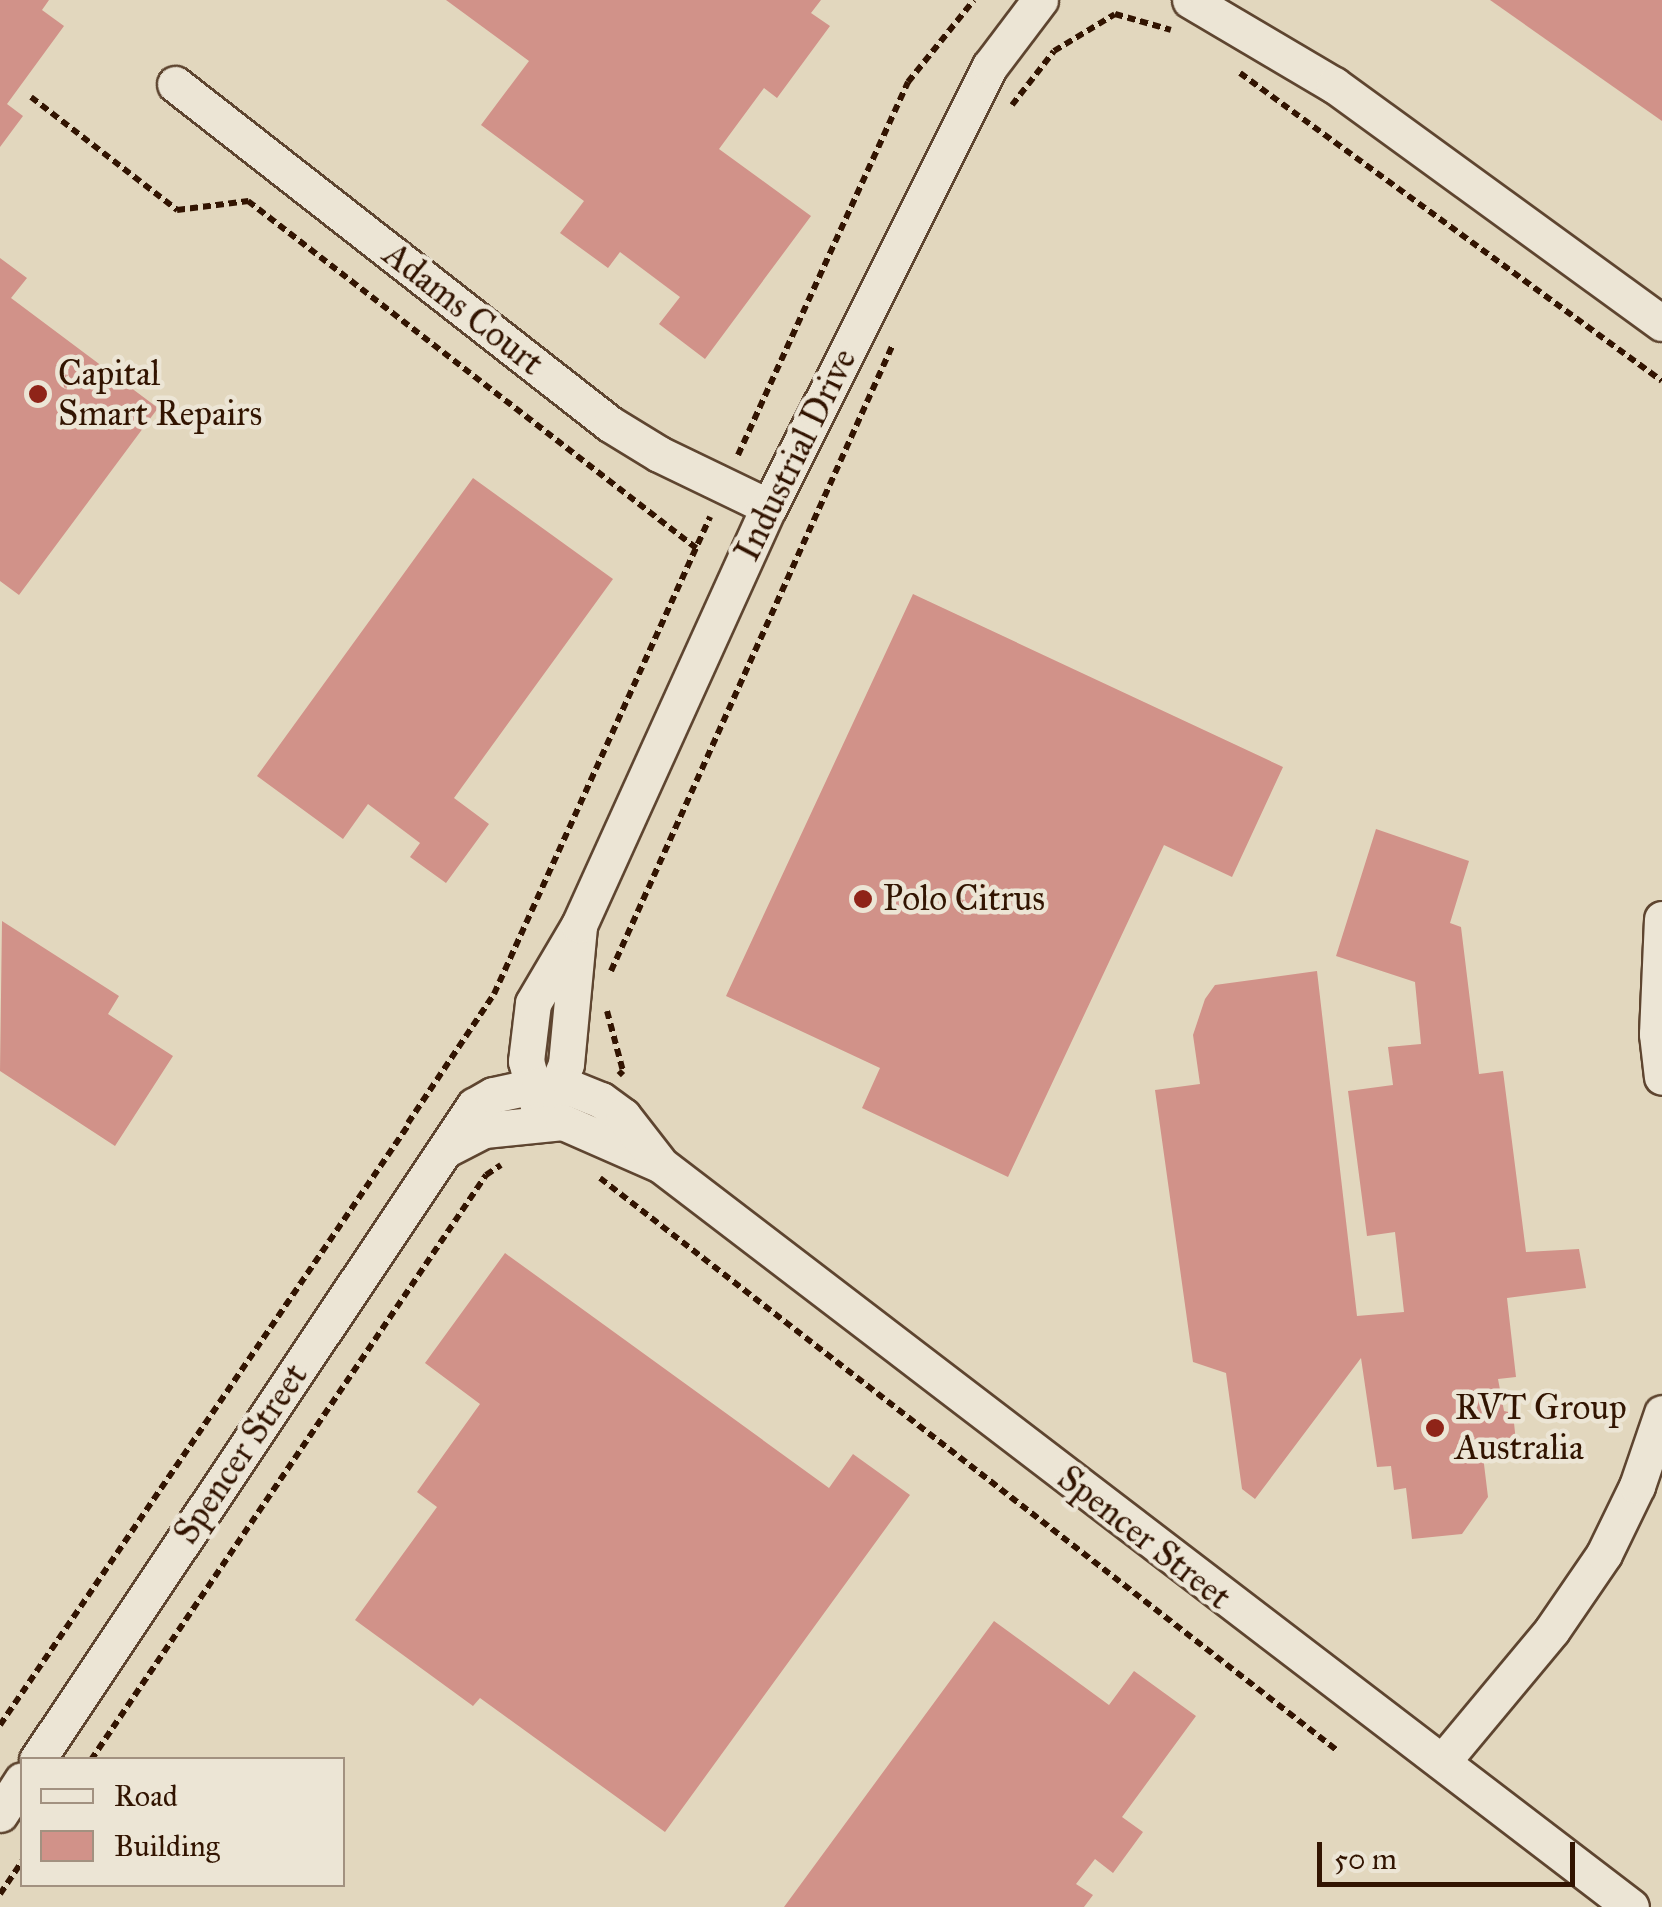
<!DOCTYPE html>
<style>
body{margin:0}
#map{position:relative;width:1662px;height:1907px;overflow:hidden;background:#e2d7be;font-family:"IM FELL Great Primer",serif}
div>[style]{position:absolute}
.building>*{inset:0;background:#d19289}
.path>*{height:6px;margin-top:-3px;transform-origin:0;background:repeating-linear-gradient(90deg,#321401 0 8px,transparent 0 13px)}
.roads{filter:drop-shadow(2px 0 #5e4530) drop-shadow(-2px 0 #5e4530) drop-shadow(0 2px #5e4530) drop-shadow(0 -2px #5e4530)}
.minor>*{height:35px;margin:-17.5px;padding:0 17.5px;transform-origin:17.5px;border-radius:17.5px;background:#ece5d5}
.dots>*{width:28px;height:28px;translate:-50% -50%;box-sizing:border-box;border:5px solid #ece5d5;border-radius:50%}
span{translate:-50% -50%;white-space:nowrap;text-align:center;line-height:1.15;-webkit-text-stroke:9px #ece5d5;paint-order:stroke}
.street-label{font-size:35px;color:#321401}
.poi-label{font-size:35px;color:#321401}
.left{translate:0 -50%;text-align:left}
.legend{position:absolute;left:20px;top:1757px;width:325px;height:130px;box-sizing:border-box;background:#ece5d5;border:2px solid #a29180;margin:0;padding:12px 18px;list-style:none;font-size:30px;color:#321401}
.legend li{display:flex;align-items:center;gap:20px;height:50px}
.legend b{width:50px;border:2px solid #a29180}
.scale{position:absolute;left:1317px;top:1842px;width:258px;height:45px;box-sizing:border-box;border:5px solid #321401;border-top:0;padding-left:12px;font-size:30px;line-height:35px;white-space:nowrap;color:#321401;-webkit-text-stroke:8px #ece5d5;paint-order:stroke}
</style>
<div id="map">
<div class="building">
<div style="clip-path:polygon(0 0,49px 0,42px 10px,64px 26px,7px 104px,23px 116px,0 147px)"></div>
<div style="clip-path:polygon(446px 0,821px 0,811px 13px,830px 26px,777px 98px,764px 88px,719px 149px,811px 216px,705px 359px,659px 324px,680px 297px,620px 252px,608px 268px,560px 233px,584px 201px,481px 125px,529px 61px)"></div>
<div style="clip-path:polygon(1490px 0,1662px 0,1662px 121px)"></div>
<div style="clip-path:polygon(0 258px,27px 278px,11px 298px,158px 408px,19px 595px,0 581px)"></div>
<div style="clip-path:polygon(473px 478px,613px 579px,454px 798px,489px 824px,446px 883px,410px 857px,420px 843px,368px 804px,343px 839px,257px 776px)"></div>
<div style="clip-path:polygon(913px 594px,1283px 767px,1232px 877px,1164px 845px,1008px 1177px,862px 1108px,880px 1068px,726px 996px)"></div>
<div style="clip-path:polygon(1376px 829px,1469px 861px,1450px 923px,1461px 927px,1479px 1074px,1503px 1071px,1526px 1252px,1579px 1249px,1586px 1288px,1507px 1298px,1516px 1377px,1498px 1379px,1504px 1411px,1513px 1413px,1517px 1452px,1483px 1456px,1488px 1497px,1462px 1534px,1412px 1539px,1406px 1488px,1394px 1490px,1391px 1466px,1377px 1467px,1361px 1358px,1255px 1499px,1242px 1489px,1226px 1373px,1193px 1362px,1155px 1090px,1200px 1084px,1193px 1035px,1205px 999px,1215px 985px,1317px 971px,1357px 1316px,1404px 1312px,1395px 1232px,1367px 1236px,1348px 1091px,1393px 1085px,1388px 1047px,1421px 1044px,1415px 982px,1336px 956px)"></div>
<div style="clip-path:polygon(2px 921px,119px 996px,108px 1014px,173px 1056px,115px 1146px,0 1071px)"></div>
<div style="clip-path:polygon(505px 1253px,829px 1488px,853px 1454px,910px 1495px,665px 1832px,480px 1698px,473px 1706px,355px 1620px,437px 1507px,417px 1492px,480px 1404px,425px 1363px)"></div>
<div style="clip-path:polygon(994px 1621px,1109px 1705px,1134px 1671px,1196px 1716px,1122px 1817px,1143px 1832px,1113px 1873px,1095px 1859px,1076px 1884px,1093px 1895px,1084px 1907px,784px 1907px)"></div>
</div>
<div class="path">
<div style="left:1240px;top:73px;width:522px;rotate:36.12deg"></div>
<div style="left:31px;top:97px;width:185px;rotate:37.7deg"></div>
<div style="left:177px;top:210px;width:72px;rotate:-7.2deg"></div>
<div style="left:248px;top:201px;width:567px;rotate:37.76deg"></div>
<div style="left:1012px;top:105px;width:68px;rotate:-52.1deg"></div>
<div style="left:1054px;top:51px;width:71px;rotate:-31.2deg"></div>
<div style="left:1115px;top:14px;width:58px;rotate:15.9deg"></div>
<div style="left:738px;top:455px;width:410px;rotate:-65.5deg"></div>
<div style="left:908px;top:82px;width:105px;rotate:-51.2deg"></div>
<div style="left:611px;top:971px;width:687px;rotate:-65.78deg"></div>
<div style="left:607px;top:1011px;width:62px;rotate:75.1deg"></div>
<div style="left:623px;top:1071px;width:6px;rotate:135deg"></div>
<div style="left:408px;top:1123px;width:155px;rotate:-56.3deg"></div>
<div style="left:494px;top:994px;width:524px;rotate:-65.64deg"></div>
<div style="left:600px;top:1178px;width:934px;rotate:37.83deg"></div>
<div style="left:0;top:1725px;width:727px;rotate:-55.76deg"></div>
<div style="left:91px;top:1760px;width:706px;rotate:-55.97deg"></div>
<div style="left:486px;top:1175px;width:18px;rotate:-34deg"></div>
<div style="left:0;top:1894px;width:40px;rotate:-56deg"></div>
</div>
<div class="roads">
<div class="minor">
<div style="left:1190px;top:0;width:167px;rotate:30.6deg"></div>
<div style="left:1334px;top:85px;width:405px;rotate:36deg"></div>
<div style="left:175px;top:84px;width:552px;rotate:38.01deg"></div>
<div style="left:610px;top:424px;width:57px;rotate:31.5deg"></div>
<div style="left:659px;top:454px;width:122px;rotate:25.7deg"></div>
<div style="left:1662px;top:919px;width:115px;rotate:92.5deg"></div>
<div style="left:1657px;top:1034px;width:43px;rotate:83.4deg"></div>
<div style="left:549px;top:1105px;width:44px;rotate:-67.5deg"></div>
<div style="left:566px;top:1064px;width:139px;rotate:-84.6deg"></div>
<div style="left:542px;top:1121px;width:62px;rotate:-104.9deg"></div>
<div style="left:526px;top:1061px;width:58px;rotate:-83.1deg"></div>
<div style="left:533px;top:1003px;width:91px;rotate:-59.5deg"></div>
<div style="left:579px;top:925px;width:459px;rotate:-65.6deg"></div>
<div style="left:769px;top:507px;width:493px;rotate:-63.4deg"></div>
<div style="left:990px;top:66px;width:83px;rotate:-52.9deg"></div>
<div style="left:447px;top:1149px;width:42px;rotate:-27.2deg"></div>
<div style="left:484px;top:1130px;width:79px;rotate:-5.8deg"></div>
<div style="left:563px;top:1122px;width:107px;rotate:23.7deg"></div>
<div style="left:661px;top:1165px;width:1221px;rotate:37.41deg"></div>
<div style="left:37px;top:1760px;width:787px;rotate:-56.25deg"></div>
<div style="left:474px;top:1106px;width:22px;rotate:-30deg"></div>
<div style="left:493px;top:1095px;width:47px;rotate:-12.3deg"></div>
<div style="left:539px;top:1085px;width:32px;rotate:5deg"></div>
<div style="left:571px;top:1088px;width:32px;rotate:22deg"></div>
<div style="left:601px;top:1100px;width:27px;rotate:36deg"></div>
<div style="left:623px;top:1116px;width:57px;rotate:52.1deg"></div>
<div style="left:1443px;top:1761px;width:170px;rotate:-50.2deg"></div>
<div style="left:1552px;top:1630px;width:92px;rotate:-55.6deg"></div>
<div style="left:1604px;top:1554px;width:76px;rotate:-64.1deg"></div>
<div style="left:1637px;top:1486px;width:77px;rotate:-71.1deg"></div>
<div style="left:0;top:1814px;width:40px;rotate:-57.1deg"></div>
</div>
</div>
<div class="dots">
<div style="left:38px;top:394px;background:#8f2418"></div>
<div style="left:863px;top:899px;background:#8f2418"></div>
<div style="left:1435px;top:1428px;background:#8f2418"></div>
</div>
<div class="street-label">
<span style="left:463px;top:309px;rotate:38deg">Adams Court</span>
<span style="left:796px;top:455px;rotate:-64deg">Industrial Drive</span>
<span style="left:241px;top:1454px;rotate:-56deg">Spencer Street</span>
<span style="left:1144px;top:1538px;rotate:38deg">Spencer Street</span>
</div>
<div class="poi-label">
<span class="left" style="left:58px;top:394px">Capital<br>Smart Repairs</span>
<span class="left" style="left:883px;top:899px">Polo Citrus</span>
<span class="left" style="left:1455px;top:1428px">RVT Group<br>Australia</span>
</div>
<ul class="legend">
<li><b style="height:12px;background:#ece5d5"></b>Road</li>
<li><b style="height:28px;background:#d19289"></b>Building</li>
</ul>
<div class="scale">50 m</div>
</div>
